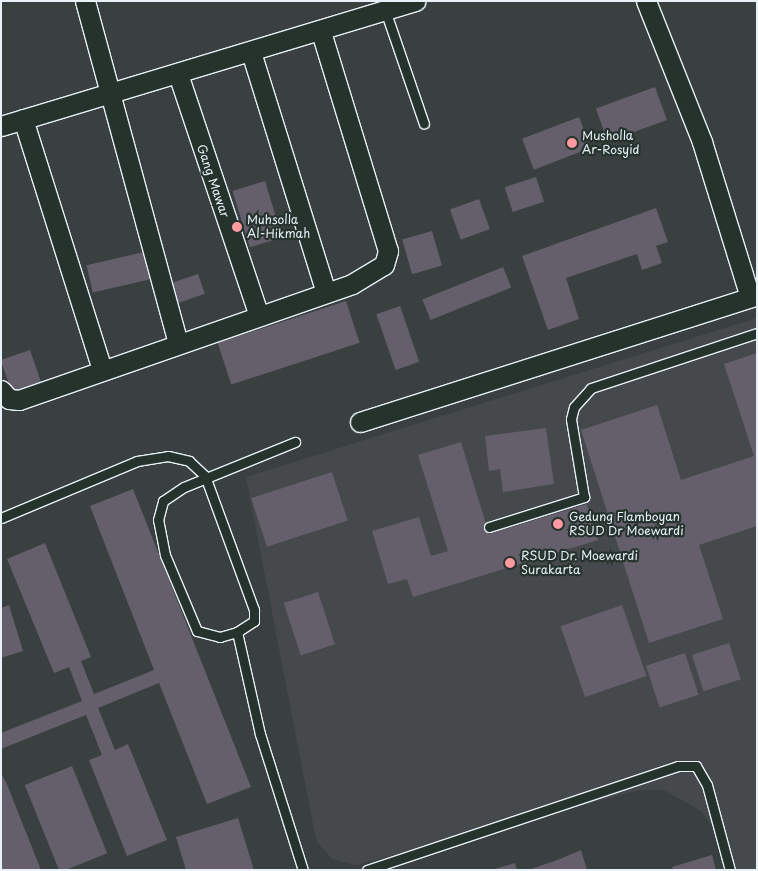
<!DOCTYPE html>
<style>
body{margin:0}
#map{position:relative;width:758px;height:871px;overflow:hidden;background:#39403f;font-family:"Playpen Sans",sans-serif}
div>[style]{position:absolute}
.built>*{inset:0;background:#46494c}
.building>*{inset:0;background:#645f6a;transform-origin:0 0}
.roads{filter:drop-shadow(1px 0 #e8f1f8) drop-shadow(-1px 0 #e8f1f8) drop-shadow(0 1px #e8f1f8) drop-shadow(0 -1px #e8f1f8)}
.service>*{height:9px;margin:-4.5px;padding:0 4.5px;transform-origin:4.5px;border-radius:4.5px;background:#26332d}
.minor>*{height:19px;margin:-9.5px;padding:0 9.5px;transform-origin:9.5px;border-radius:9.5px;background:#26332d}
.dots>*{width:14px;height:14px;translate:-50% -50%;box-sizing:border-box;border:2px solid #26332d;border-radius:50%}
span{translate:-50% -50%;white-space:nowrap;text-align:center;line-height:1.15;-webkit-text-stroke:4.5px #26332d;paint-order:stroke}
.poi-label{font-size:12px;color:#e8f1f8}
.left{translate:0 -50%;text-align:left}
.street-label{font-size:12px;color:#e8f1f8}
.frame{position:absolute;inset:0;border:2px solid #e8f1f8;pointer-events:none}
</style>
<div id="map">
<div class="built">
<div style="clip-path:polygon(757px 318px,757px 870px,736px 870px,725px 842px,701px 811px,664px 790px,639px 790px,356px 865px,332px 859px,316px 840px,246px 477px)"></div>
</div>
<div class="building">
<div style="left:655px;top:87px;width:35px;height:63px;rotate:70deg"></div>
<div style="left:579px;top:117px;width:33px;height:61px;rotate:69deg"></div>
<div style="left:536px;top:177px;width:26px;height:33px;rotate:72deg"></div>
<div style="left:265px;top:181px;width:59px;height:34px;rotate:73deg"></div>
<div style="left:479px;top:199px;width:32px;height:31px;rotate:70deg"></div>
<div style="clip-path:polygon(656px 208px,668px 242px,656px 246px,662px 263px,642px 270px,637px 254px,566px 278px,579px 319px,548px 330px,522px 256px)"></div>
<div style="left:432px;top:231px;width:36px;height:31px;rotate:74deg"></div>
<div style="left:144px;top:252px;width:28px;height:59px;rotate:77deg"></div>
<div style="left:503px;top:267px;width:22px;height:87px;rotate:68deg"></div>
<div style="left:198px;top:274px;width:21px;height:28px;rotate:71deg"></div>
<div style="left:346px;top:301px;width:44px;height:135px;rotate:72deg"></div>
<div style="left:400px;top:306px;width:59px;height:25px;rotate:71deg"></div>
<div style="left:30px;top:350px;width:34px;height:31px;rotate:71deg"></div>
<div style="clip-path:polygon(757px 353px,757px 526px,699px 545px,723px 619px,649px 643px,581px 430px,657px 405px,681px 480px,754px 456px,724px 364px)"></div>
<div style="clip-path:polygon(546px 428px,554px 484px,503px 492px,500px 469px,489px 471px,485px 436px)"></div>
<div style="clip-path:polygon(461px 442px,489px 534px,587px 504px,598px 540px,413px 597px,407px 579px,388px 584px,372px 531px,419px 517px,431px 556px,448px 551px,418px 455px)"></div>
<div style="left:332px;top:472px;width:51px;height:85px;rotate:72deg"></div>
<div style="clip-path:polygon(133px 489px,251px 787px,207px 804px,159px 683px,98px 708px,115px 750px,128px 744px,167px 840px,127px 856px,89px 760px,102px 755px,86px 715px,1px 749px,1px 733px,82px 701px,69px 667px,54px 673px,7px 559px,45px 543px,91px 657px,81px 661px,94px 694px,154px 670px,90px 506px)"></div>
<div style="left:318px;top:592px;width:55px;height:36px;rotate:72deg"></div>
<div style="clip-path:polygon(9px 605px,23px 651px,1px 658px,1px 608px)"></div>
<div style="left:622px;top:605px;width:75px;height:65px;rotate:71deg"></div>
<div style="left:729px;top:643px;width:38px;height:39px;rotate:72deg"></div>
<div style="left:685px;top:653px;width:44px;height:41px;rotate:72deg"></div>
<div style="left:72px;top:766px;width:94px;height:51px;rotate:68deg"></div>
<div style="clip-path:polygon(1px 774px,6px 782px,41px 870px,2px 870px)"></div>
<div style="clip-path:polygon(238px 818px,254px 870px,186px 870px,176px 837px)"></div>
<div style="clip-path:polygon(581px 850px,587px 870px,528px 870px,560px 859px)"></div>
<div style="clip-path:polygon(712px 855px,716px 870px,673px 870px,672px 867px)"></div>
<div style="clip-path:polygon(515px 863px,517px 870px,495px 870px,495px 869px)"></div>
</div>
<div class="roads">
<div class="service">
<div style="left:385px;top:10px;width:120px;rotate:71.1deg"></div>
<div style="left:1px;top:518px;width:147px;rotate:-22.7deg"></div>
<div style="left:137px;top:461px;width:31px;rotate:-9deg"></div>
<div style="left:168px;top:456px;width:22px;rotate:13deg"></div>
<div style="left:189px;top:461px;width:22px;rotate:43deg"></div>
<div style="left:205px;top:476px;width:143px;rotate:69.9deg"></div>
<div style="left:254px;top:610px;width:11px;rotate:90deg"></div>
<div style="left:254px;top:621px;width:20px;rotate:147deg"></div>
<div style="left:237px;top:632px;width:105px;rotate:77.3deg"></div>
<div style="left:260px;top:734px;width:143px;rotate:72.5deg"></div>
<div style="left:489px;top:527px;width:100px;rotate:-17.5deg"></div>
<div style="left:584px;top:497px;width:79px;rotate:-99.5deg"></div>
<div style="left:571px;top:419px;width:12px;rotate:-76deg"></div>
<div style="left:574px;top:407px;width:25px;rotate:-48deg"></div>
<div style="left:591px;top:388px;width:175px;rotate:-18.3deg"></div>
<div style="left:237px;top:632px;width:18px;rotate:164deg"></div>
<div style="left:220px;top:637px;width:24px;rotate:-165deg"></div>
<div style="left:197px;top:631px;width:82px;rotate:-112.8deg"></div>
<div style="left:165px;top:555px;width:36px;rotate:-101deg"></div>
<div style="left:158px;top:520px;width:20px;rotate:-75deg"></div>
<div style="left:163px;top:501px;width:25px;rotate:-34deg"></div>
<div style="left:184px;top:487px;width:120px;rotate:-22.1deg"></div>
<div style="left:367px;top:870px;width:328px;rotate:-18.5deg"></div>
<div style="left:678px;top:766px;width:18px"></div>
<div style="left:696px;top:766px;width:22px;rotate:60deg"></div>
<div style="left:707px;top:785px;width:88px;rotate:74.9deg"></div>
</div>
<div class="minor">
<div style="left:85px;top:1px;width:354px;rotate:74.8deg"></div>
<div style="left:646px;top:1px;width:152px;rotate:68.3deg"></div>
<div style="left:702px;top:142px;width:162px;rotate:72.8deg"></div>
<div style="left:251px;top:52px;width:252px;rotate:72.7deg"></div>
<div style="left:178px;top:74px;width:255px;rotate:71.5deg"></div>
<div style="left:23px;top:119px;width:262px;rotate:72.5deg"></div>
<div style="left:1px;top:126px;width:433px;rotate:-16.8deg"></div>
<div style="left:1px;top:390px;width:12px;rotate:48deg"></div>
<div style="left:9px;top:399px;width:10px;rotate:6deg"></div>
<div style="left:19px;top:400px;width:353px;rotate:-19.2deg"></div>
<div style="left:352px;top:284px;width:37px;rotate:-31deg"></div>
<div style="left:384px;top:265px;width:15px;rotate:-74deg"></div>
<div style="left:388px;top:251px;width:229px;rotate:-107deg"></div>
<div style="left:360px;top:422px;width:417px;rotate:-17.7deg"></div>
</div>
</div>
<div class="dots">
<div style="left:572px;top:143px;background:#ff9aa2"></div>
<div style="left:237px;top:227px;background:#ff9aa2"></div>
<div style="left:558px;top:524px;background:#ff9aa2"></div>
<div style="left:510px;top:563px;background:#ff9aa2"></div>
</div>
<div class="poi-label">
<span class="left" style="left:582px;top:143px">Musholla<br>Ar-Rosyid</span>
<span class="left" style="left:247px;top:227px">Muhsolla<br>Al-Hikmah</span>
<span class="left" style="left:569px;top:524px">Gedung Flamboyan<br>RSUD Dr Moewardi</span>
<span class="left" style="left:521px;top:563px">RSUD Dr. Moewardi<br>Surakarta</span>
</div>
<div class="street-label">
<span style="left:213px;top:181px;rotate:71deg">Gang Mawar</span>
</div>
<div class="frame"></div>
</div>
